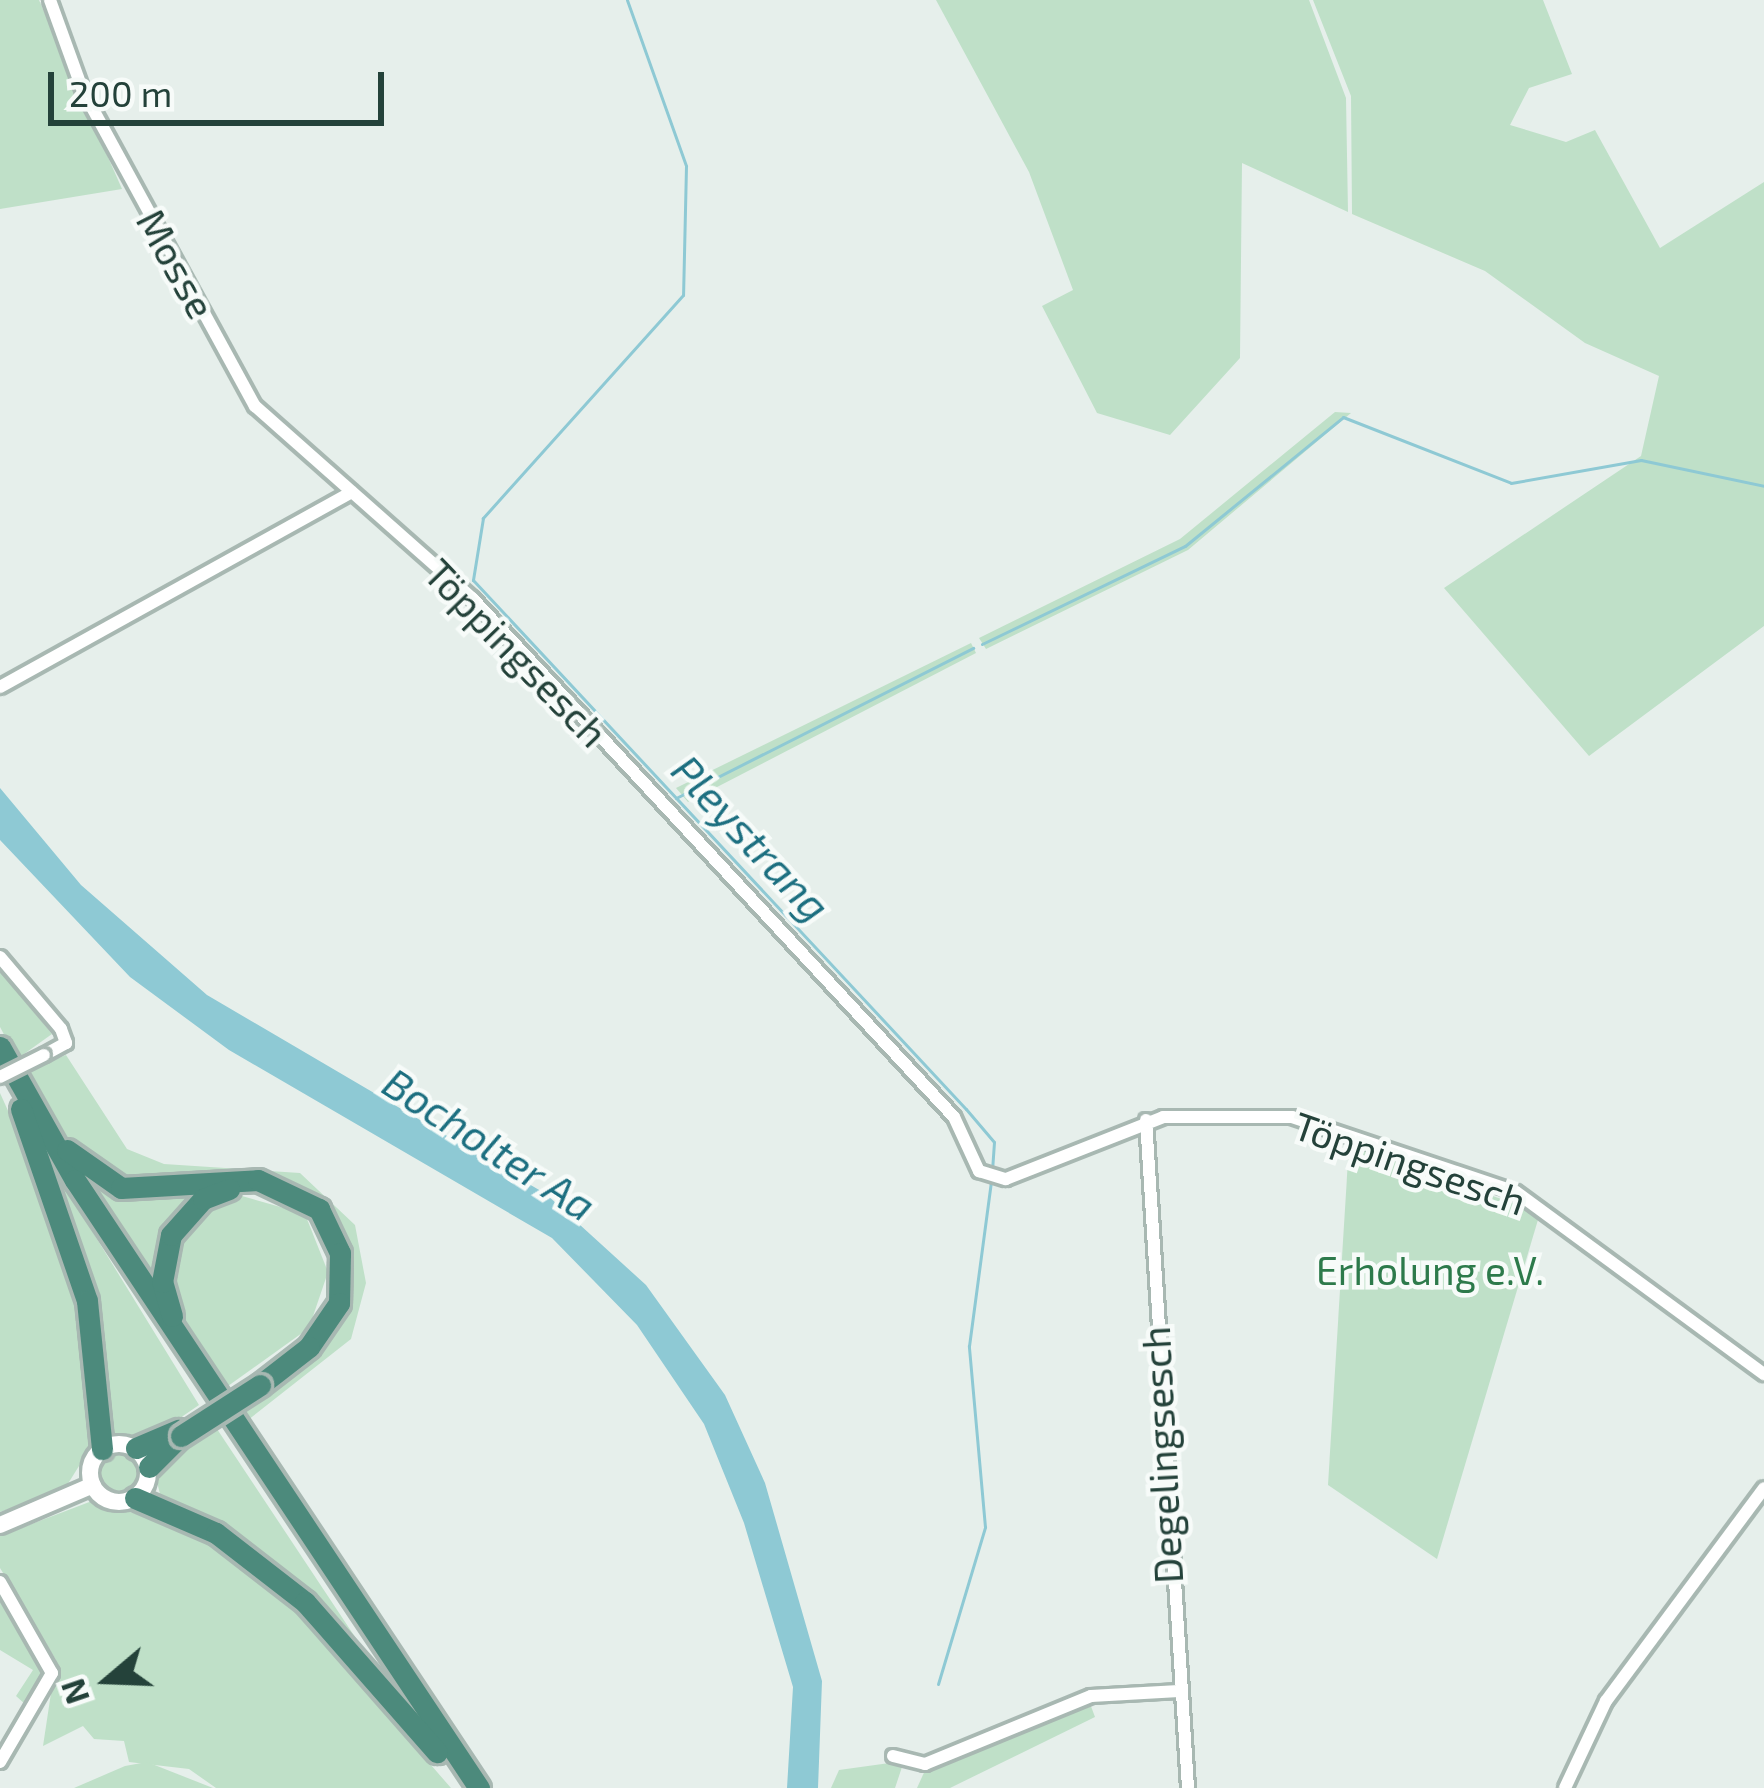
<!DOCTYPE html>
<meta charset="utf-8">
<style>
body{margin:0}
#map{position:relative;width:1764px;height:1788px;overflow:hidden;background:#e6efeb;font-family:"Exo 2",sans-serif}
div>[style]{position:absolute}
.green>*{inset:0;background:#bfe0c8}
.round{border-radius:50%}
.water>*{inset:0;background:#8ec9d4}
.stream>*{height:3px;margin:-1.5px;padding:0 1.5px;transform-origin:1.5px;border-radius:1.5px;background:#8ec9d4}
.roads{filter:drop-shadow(3px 0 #a8b8b2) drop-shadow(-3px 0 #a8b8b2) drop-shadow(0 3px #a8b8b2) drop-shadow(0 -3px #a8b8b2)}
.minor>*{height:12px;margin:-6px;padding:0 6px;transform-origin:6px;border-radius:6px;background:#fff}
.secondary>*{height:16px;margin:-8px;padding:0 8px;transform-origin:8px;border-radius:8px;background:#fff}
.secondary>.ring{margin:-8px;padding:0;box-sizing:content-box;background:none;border:16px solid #fff;border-radius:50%}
.trunk>*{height:21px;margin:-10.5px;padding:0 10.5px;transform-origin:10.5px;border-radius:10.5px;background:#4c8a7c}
.bridges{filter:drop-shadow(3px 0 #a8b8b2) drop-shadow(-3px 0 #a8b8b2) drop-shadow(0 3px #a8b8b2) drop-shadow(0 -3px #a8b8b2)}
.minor-bridge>*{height:12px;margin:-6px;padding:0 6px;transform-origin:6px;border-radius:6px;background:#fff}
.trunk-bridge>*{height:21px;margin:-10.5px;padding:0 10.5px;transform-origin:10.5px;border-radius:10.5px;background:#4c8a7c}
span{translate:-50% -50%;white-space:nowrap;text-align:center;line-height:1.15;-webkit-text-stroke:9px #f7fbf9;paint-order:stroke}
.street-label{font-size:39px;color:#24423a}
.park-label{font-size:39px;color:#2d7a4b}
.water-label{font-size:42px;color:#1c6f80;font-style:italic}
.north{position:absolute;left:48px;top:1620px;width:120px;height:120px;-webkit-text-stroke:9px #f7fbf9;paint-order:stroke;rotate:251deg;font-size:33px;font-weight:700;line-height:48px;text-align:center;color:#24423a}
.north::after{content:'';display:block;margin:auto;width:42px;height:54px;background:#24423a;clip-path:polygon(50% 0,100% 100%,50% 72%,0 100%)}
.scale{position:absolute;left:48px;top:72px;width:336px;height:54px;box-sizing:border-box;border:6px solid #24423a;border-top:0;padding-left:15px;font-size:36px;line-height:42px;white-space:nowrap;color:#24423a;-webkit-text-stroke:9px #f7fbf9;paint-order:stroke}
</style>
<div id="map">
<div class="green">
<div style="clip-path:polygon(0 0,39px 0,122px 189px,0 209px)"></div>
<div style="clip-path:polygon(936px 0,1309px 0,1346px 98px,1348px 212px,1242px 163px,1240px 358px,1170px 435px,1097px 413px,1042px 306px,1073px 290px,1029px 172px)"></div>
<div style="clip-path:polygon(1313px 0,1543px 0,1572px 74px,1529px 88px,1510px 125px,1566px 142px,1595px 130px,1660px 248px,1764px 182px,1764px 626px,1589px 756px,1444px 588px,1641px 456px,1659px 376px,1585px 343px,1485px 271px,1352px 214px,1351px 96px)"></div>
<div style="clip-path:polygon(1335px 412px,1351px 413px,1188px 550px,986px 649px,979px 638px,1180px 539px)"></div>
<div style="clip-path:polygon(971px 643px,976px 653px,688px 802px,676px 788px)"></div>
<div style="clip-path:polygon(0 971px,52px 1034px,17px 1059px,0 1027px)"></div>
<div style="clip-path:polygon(66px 1055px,127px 1149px,164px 1164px,300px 1173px,355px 1225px,366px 1283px,351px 1339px,243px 1424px,235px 1413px,347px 1295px,312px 1196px,281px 1180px,139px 1187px,76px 1157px,24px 1072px)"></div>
<div style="clip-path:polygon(0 1093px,52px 1208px,84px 1333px,94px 1442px,64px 1490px,0 1512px)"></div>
<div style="clip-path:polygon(1349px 1144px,1540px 1213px,1437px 1559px,1328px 1485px)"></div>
<div style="clip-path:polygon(64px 1155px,102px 1187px,207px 1189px,159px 1286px)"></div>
<div style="clip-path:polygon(57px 1174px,199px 1405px,148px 1440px,110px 1437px,94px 1304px)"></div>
<div style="clip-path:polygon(228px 1192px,305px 1214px,328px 1272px,309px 1328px,221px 1391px,171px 1300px,183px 1224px)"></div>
<div style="clip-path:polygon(215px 1426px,369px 1658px,305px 1594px,160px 1494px,155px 1474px,172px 1450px)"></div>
<div class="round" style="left:96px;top:1449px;width:46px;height:46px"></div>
<div style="clip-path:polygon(92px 1501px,192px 1530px,291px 1604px,451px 1788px,216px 1788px,189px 1769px,129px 1762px,124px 1741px,94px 1739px,83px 1726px,43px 1746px,56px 1660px,0 1568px,0 1536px)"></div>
<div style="clip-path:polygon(0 1593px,44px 1671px,26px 1705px,16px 1696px,33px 1670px,0 1650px)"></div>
<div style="clip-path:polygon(1089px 1701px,1095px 1717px,950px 1788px,917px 1788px,927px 1766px)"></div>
<div style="clip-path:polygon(904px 1761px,895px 1788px,831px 1788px,839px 1770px)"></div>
<div style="clip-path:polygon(147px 1762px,213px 1788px,74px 1788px,125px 1766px)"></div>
</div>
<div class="water">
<div style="clip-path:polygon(0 788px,81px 885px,207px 995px,546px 1194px,646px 1285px,725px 1395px,765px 1483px,822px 1681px,818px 1788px,787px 1788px,793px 1687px,744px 1523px,704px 1424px,637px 1325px,552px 1238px,229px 1050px,130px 977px,0 840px)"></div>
</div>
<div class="stream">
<div style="left:627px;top:0;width:176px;rotate:70.4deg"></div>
<div style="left:686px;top:166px;width:129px;rotate:91.3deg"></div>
<div style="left:683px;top:295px;width:300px;rotate:131.9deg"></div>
<div style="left:483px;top:518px;width:63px;rotate:99.2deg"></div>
<div style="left:473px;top:580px;width:723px;rotate:47.02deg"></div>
<div style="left:966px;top:1109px;width:43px;rotate:49.7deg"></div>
<div style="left:994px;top:1142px;width:30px;rotate:94deg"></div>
<div style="left:982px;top:644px;width:225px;rotate:-25.8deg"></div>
<div style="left:1185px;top:546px;width:204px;rotate:-39.2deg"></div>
<div style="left:1343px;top:417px;width:180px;rotate:21.4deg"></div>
<div style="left:1511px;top:483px;width:132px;rotate:-10deg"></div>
<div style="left:1641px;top:460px;width:126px;rotate:11.9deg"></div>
<div style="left:676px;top:798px;width:333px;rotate:-26.8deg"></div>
<div style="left:938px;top:1684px;width:164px;rotate:-73.3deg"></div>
<div style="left:985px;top:1527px;width:182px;rotate:-95.1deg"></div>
<div style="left:969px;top:1346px;width:165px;rotate:-82.4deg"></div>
</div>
<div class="roads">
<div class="minor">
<div style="left:50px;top:0;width:97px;rotate:70.1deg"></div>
<div style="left:83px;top:91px;width:359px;rotate:61.4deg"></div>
<div style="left:255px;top:406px;width:290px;rotate:41.5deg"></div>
<div style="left:472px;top:598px;width:708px;rotate:47.12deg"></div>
<div style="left:954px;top:1117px;width:60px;rotate:65.2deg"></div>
<div style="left:979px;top:1171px;width:28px;rotate:17deg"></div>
<div style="left:1006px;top:1179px;width:169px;rotate:-21.5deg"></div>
<div style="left:1163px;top:1117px;width:129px"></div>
<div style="left:1292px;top:1117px;width:236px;rotate:18.5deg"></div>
<div style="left:1516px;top:1192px;width:308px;rotate:36.3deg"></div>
<div style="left:0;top:687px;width:402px;rotate:-29deg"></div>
<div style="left:0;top:957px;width:94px;rotate:49.7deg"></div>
<div style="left:61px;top:1029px;width:15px;rotate:70deg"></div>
<div style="left:66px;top:1043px;width:25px;rotate:151deg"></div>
<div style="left:1146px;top:1120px;width:669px;rotate:86.4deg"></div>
<div style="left:0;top:1582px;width:105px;rotate:60.3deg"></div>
<div style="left:52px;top:1673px;width:103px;rotate:120.3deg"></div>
<div style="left:893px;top:1756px;width:33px;rotate:14deg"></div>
<div style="left:925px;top:1764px;width:179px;rotate:-22.3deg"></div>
<div style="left:1091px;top:1696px;width:88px;rotate:-3.3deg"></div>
<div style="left:1565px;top:1788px;width:96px;rotate:-64.8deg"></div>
<div style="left:1606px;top:1701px;width:265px;rotate:-53.4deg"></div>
</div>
<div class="secondary">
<div class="ring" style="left:90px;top:1444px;width:42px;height:42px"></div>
<div style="left:0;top:1525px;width:101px;rotate:-23.3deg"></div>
</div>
<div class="trunk">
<div style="left:0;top:1047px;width:153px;rotate:60.6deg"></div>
<div style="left:75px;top:1180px;width:730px;rotate:56.4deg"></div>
<div style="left:21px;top:1109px;width:203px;rotate:71deg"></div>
<div style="left:87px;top:1301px;width:149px;rotate:84.2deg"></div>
<div style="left:67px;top:1150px;width:66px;rotate:35.1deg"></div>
<div style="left:121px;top:1188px;width:137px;rotate:-3.3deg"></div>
<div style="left:258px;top:1180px;width:68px;rotate:25.4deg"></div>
<div style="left:319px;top:1209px;width:49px;rotate:64.5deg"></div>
<div style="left:340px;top:1253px;width:50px;rotate:91.1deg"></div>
<div style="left:339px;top:1303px;width:53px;rotate:124.3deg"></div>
<div style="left:309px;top:1347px;width:62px;rotate:142.2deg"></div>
<div style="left:172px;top:1316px;width:35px;rotate:-106deg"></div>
<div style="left:162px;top:1282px;width:48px;rotate:-79.2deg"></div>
<div style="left:171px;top:1235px;width:48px;rotate:-48.4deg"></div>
<div style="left:203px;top:1199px;width:28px;rotate:-21deg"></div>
<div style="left:136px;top:1448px;width:46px;rotate:-23.2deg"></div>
<div style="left:149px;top:1467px;width:41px;rotate:-45deg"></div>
<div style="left:135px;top:1498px;width:88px;rotate:23.4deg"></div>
<div style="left:216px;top:1533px;width:113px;rotate:37.8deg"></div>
<div style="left:305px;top:1602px;width:200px;rotate:48.7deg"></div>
</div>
</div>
<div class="bridges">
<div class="minor-bridge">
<div style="left:0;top:1077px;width:49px;rotate:-26.6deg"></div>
</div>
<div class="trunk-bridge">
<div style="left:181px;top:1436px;width:94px;rotate:-32.8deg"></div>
</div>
</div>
<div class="street-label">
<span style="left:176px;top:264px;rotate:61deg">Mosse</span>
<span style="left:516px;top:653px;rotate:46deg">Töppingsesch</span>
<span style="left:1410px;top:1163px;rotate:19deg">Töppingsesch</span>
<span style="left:1162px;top:1455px;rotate:-93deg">Degelingsesch</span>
</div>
<div class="park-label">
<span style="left:1430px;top:1270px">Erholung e.V.</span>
</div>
<div class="water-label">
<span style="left:752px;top:837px;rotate:47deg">Pleystrang</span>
<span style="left:490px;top:1143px;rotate:33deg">Bocholter Aa</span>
</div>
<div class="north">N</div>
<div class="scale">200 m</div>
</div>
